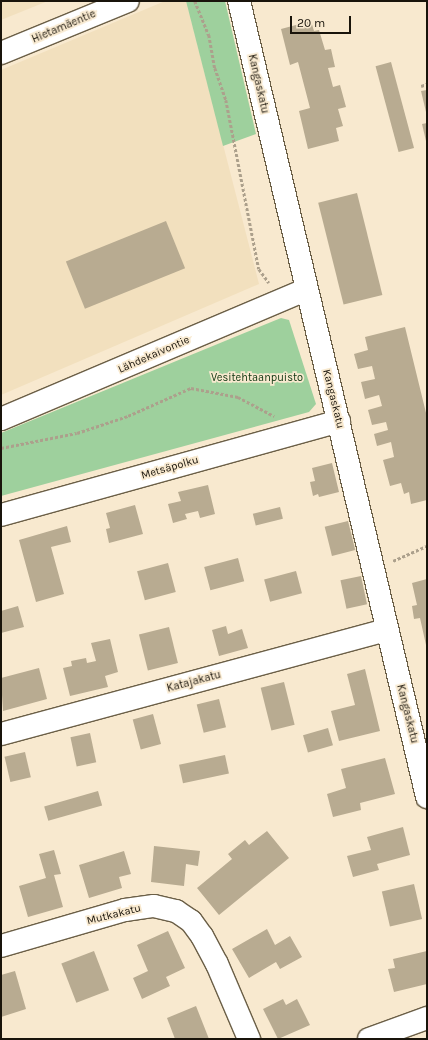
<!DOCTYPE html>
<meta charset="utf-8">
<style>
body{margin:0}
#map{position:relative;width:428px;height:1040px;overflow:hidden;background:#f8e9cf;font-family:Karla,sans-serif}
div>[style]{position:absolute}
.built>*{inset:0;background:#f2e0be}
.green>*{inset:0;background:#9ed09d}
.building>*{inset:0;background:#b8ab91;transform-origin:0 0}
.path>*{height:2.5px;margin-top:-1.25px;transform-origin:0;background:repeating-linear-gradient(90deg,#aca08c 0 3px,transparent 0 5px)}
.roads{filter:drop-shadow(1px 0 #6b5f47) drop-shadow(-1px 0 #6b5f47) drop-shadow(0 1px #6b5f47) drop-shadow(0 -1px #6b5f47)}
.minor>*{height:22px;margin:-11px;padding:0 11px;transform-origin:11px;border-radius:11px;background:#fff}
span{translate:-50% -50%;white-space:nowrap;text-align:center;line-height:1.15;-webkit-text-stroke:3.5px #f8e9cf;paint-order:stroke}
.street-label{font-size:11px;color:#19140b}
.park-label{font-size:11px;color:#0a330d}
.frame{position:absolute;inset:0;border:2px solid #19140b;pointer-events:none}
.scale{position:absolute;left:290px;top:16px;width:61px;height:18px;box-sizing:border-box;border:2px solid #19140b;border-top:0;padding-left:5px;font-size:12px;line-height:14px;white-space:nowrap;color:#19140b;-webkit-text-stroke:3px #f8e9cf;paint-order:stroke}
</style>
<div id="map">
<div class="built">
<div style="clip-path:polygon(1px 1px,48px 1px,1px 20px)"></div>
<div style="clip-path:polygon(165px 1px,186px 1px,259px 284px,1px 395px,1px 70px)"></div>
</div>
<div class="green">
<div style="clip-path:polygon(186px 1px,225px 1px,256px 134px,223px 146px)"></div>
<div style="clip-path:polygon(281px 318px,289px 320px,316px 404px,309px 412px,1px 496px,1px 433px)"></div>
</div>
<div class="building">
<div style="clip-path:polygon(311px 21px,314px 31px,319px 30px,325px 50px,331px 49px,335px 67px,328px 68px,333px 87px,340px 85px,346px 107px,338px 109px,343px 126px,336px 128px,339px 141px,308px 149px,299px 111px,310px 108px,298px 62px,290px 65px,281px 29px)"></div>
<div style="left:391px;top:62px;width:89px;height:16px;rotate:75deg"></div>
<div style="clip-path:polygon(427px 90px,427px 112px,426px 112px,421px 91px)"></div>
<div style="clip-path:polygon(427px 123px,427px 141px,426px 141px,422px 124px)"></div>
<div style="left:357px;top:193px;width:105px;height:40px;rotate:76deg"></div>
<div style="left:166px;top:221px;width:51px;height:108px;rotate:68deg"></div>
<div style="clip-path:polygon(405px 327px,427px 417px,427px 500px,411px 504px,409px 492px,404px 494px,401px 483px,390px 486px,383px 460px,394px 457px,391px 442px,377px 446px,374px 434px,388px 430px,386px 422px,372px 425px,368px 410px,382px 406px,379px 395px,365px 399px,361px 382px,375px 379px,372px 366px,358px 369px,354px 354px,368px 350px,365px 337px)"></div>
<div style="clip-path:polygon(332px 463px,339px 492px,319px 497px,318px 494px,313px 496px,310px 482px,315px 481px,312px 468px)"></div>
<div style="clip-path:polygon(208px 485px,215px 514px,200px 518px,198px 511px,185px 514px,187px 519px,173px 523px,168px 504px,181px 501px,178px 492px)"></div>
<div style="clip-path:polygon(135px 505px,143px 534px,109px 543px,106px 529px,110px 528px,106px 513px)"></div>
<div style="left:280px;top:507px;width:12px;height:28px;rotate:76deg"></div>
<div style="left:348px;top:521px;width:30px;height:24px;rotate:76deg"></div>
<div style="clip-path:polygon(67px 526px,71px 542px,51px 547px,64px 594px,36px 602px,19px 540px)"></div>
<div style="left:238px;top:558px;width:24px;height:35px;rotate:75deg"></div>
<div style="left:168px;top:563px;width:30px;height:32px;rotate:75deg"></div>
<div style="left:296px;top:571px;width:23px;height:33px;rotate:75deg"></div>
<div style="left:361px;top:576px;width:29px;height:21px;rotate:78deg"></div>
<div style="clip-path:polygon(427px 579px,427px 645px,426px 645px,420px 618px,414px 619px,412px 606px,417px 605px,412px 583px)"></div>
<div style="clip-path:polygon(18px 606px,24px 627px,1px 633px,1px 611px)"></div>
<div style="clip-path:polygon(226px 626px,228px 634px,242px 629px,248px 648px,219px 656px,212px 630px)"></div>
<div style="left:169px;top:627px;width:37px;height:31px;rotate:76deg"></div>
<div style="clip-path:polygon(110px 639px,118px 672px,105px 676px,108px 687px,70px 696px,63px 668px,72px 666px,71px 661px,86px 658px,87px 663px,96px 661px,91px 643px)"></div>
<div style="clip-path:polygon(39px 668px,47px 699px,3px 711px,1px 678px)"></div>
<div style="clip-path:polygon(365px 669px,380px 731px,339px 741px,331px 711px,355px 705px,347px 674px)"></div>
<div style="left:284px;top:682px;width:44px;height:24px;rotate:76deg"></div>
<div style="left:219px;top:699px;width:29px;height:23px;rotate:76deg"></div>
<div style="left:153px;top:714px;width:31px;height:21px;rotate:75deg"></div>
<div style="left:328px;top:728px;width:18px;height:26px;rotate:74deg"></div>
<div style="left:90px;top:733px;width:30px;height:20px;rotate:78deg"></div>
<div style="left:25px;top:752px;width:26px;height:21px;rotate:77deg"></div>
<div style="left:225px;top:755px;width:19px;height:47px;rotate:78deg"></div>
<div style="clip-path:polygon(385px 758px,395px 794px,360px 803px,361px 810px,333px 817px,327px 794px,346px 788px,341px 769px)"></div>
<div style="left:98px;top:791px;width:15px;height:56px;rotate:74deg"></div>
<div style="clip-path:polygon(403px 827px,410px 855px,377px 864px,379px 870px,353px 877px,347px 856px,371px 850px,367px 837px)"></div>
<div style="clip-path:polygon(267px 831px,289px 858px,219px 915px,197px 888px,232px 859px,228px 854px,245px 840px,249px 845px)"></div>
<div style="clip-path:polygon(154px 846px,200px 851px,198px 866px,186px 864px,184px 886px,151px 882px)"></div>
<div style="clip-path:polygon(54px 850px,61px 874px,54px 875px,63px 907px,28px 917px,19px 886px,46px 878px,39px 854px)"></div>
<div style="clip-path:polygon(124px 851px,131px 874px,119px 877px,122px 888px,89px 898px,79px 865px)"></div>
<div style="left:414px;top:884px;width:36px;height:33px;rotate:77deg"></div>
<div style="clip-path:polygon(267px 929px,275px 945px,290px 936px,302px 957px,280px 969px,276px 962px,249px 978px,232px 949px)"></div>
<div style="clip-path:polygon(168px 931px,185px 968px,166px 977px,170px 986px,142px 999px,133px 978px,148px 971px,137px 945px)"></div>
<div style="left:94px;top:951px;width:42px;height:35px;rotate:69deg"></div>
<div style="clip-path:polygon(427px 951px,427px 984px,394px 992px,388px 969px,395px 968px,393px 959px)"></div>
<div style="clip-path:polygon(15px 971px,26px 1009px,1px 1017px,1px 975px)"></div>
<div style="clip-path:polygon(283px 999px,286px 1005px,297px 999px,310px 1025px,278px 1039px,263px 1009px)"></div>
<div style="clip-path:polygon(196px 1006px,209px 1039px,175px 1039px,167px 1018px)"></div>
</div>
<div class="path">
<div style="left:195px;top:1px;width:37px;rotate:68deg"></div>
<div style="left:209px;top:35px;width:34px;rotate:80deg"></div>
<div style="left:215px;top:68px;width:34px;rotate:71deg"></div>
<div style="left:226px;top:100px;width:172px;rotate:79deg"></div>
<div style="left:259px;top:269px;width:17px;rotate:54deg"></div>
<div style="left:421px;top:86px;width:6px;rotate:-18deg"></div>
<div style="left:1px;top:448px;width:77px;rotate:-11.2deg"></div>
<div style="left:77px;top:433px;width:54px;rotate:-18.4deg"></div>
<div style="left:128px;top:416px;width:69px;rotate:-24deg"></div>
<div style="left:191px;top:388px;width:48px;rotate:10.8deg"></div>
<div style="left:238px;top:397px;width:41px;rotate:27.8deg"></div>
<div style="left:393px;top:561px;width:37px;rotate:-24deg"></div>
</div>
<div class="roads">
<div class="minor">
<div style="left:239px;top:1px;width:818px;rotate:76.71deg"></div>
<div style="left:1px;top:53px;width:137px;rotate:-22.3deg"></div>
<div style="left:1px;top:419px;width:332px;rotate:-23deg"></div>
<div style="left:1px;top:515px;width:351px;rotate:-15.5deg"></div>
<div style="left:1px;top:734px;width:399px;rotate:-15.1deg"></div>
<div style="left:1px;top:946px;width:129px;rotate:-16.2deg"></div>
<div style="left:125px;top:910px;width:29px;rotate:-8deg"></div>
<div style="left:154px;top:906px;width:23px;rotate:13deg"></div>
<div style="left:176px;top:911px;width:18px;rotate:34deg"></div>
<div style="left:191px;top:921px;width:19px;rotate:54deg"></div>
<div style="left:202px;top:936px;width:32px;rotate:62deg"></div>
<div style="left:217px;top:964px;width:82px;rotate:66.9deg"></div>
<div style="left:369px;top:1039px;width:62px;rotate:-19.9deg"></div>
</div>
</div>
<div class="street-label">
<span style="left:64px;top:27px;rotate:-23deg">Hietamäentie</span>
<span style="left:258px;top:84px;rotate:77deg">Kangaskatu</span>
<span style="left:154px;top:355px;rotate:-24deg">Lähdekaivontie</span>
<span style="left:333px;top:399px;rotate:76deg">Kangaskatu</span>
<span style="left:170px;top:468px;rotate:-16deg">Metsäpolku</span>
<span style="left:194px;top:682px;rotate:-15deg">Katajakatu</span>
<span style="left:407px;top:714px;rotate:76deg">Kangaskatu</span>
<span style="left:114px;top:915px;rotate:-14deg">Mutkakatu</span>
</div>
<div class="park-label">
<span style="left:257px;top:378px">Vesitehtaanpuisto</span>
</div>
<div class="frame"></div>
<div class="scale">20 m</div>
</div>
